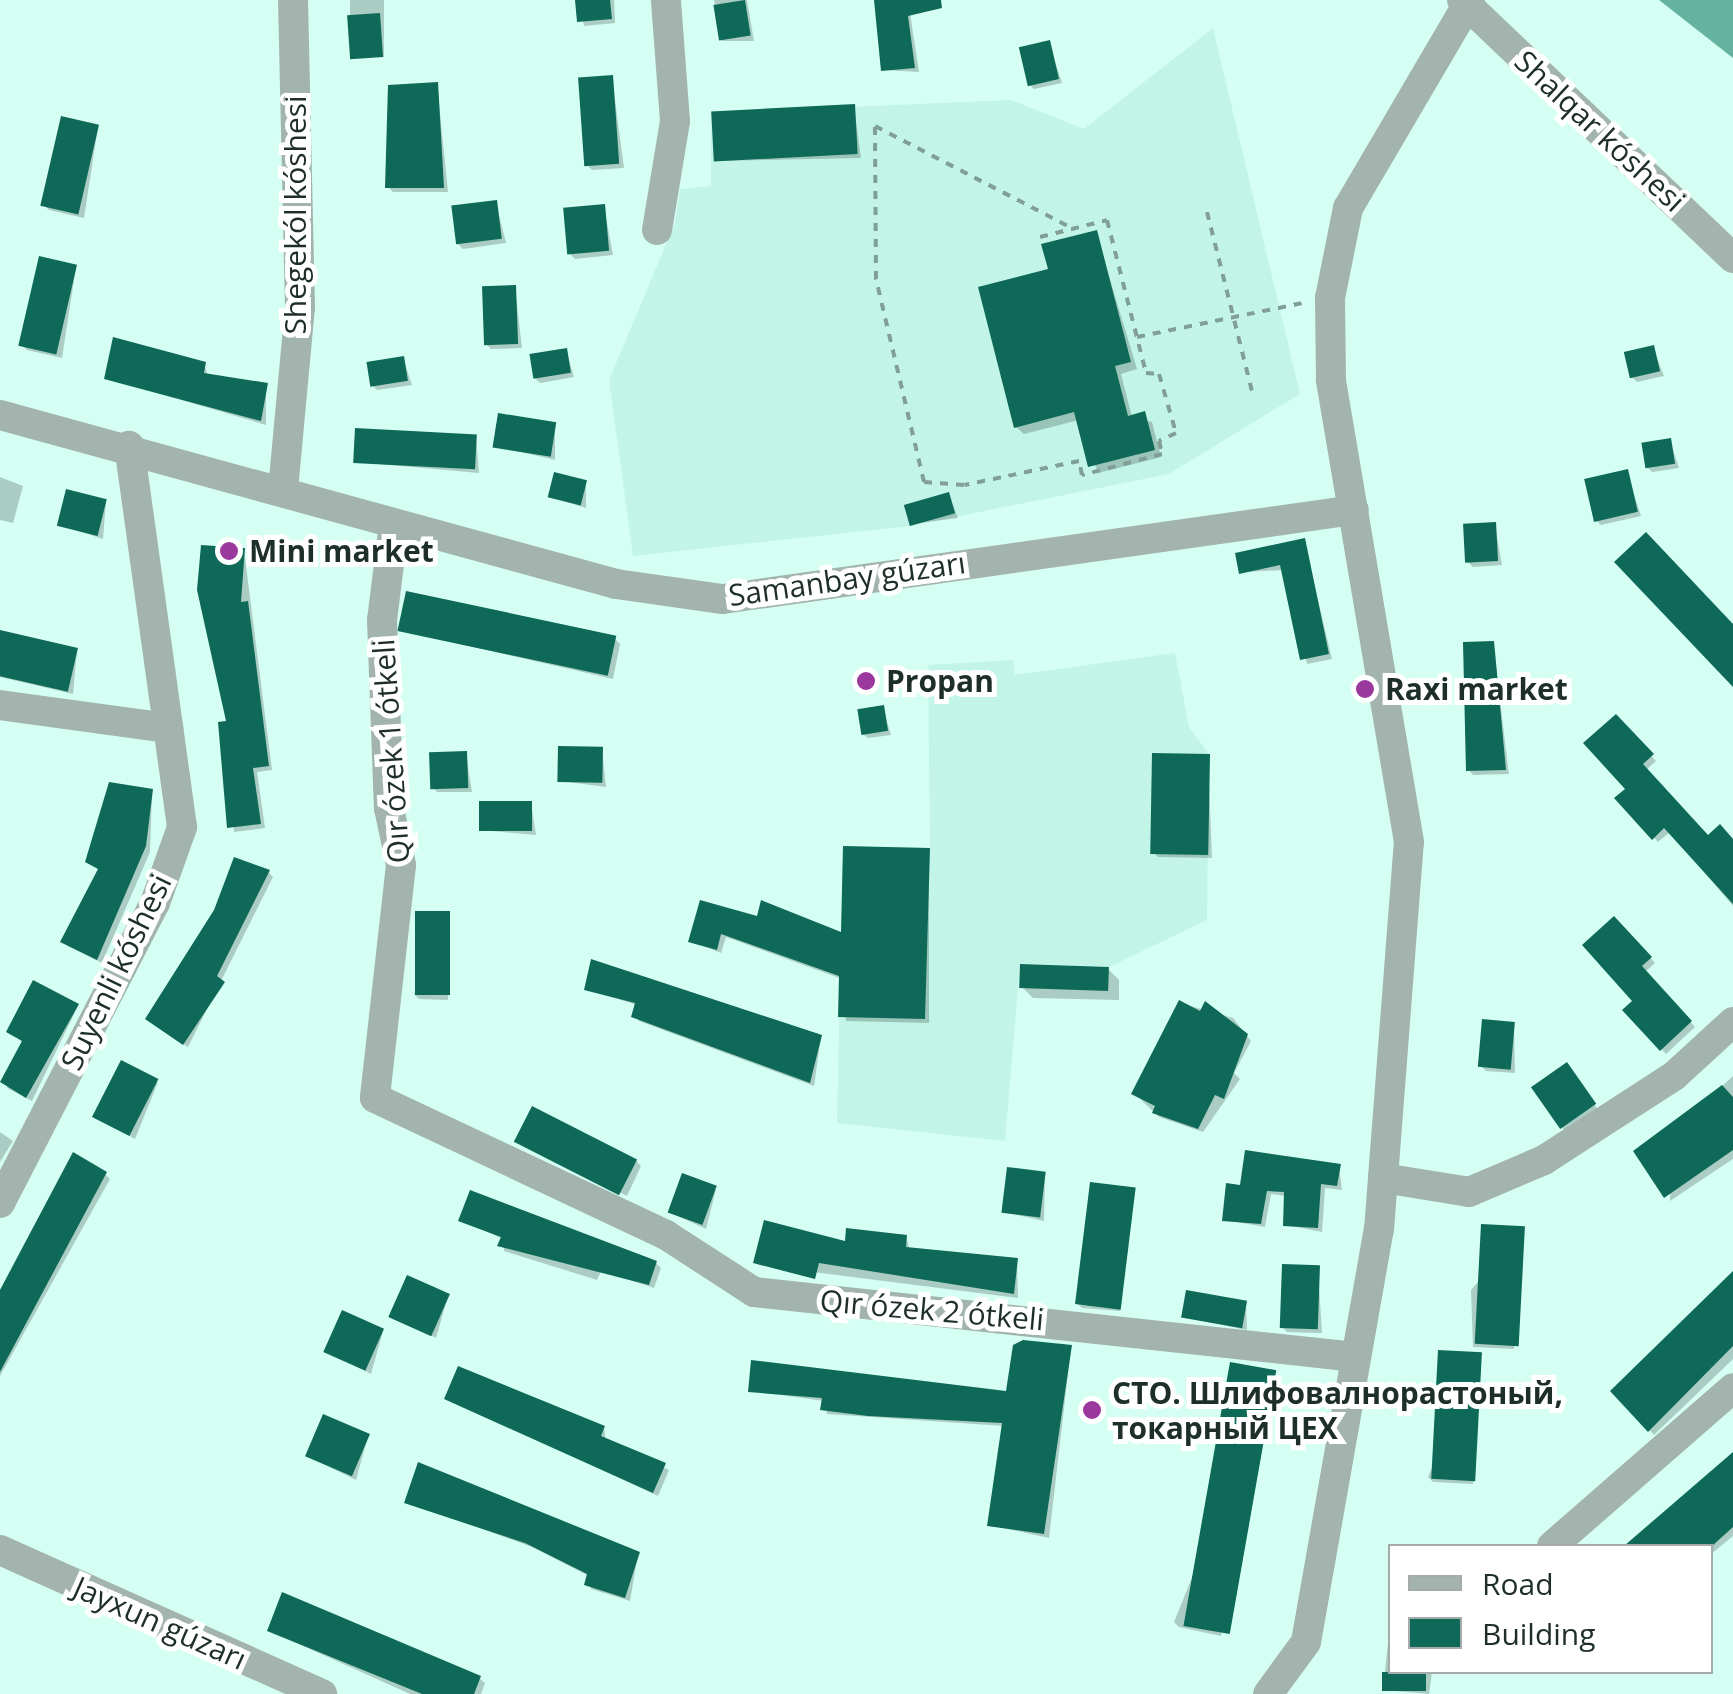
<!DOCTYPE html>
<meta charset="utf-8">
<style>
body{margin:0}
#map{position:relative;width:1733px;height:1694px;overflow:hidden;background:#d5fff3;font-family:"Open Sans",sans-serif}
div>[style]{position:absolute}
.built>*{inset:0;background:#c2f5e7}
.water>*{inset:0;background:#64b29f}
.shadow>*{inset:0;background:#0003;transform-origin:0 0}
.building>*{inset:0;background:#0f6958;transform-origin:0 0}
.path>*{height:4px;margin-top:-2px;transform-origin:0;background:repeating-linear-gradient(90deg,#819f96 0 8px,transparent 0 16px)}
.minor>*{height:30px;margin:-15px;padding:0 15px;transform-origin:15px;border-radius:15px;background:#a3b4af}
.dots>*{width:28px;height:28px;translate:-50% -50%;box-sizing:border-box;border:5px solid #fff;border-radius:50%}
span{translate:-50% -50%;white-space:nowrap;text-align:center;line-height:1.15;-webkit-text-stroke:10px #fff;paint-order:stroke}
.street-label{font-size:30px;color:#1e2e2a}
.poi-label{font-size:30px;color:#1e2e2a;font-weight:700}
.left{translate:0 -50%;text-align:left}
.legend{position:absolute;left:1388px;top:1544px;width:325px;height:130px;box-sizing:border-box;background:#fff;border:2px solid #a5abaa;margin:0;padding:12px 18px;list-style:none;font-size:30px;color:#1e2e2a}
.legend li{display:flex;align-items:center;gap:20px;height:50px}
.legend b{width:50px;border:2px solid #a5abaa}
</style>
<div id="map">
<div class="built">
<div style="clip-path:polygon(1213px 28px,1300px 394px,1169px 474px,910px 526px,633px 556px,609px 380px,675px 223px,680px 189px,711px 186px,711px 113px,1011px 100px,1084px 129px)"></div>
<div style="clip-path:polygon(1175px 653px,1189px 727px,1209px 754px,1207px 920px,1109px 967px,1020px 964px,1005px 1141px,837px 1123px,843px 846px,930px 848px,928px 665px,1013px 660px,1015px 675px)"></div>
</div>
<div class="water">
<div style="clip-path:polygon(1659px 0,1733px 0,1733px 58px)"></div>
</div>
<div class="shadow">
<div style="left:350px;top:0;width:34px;height:57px"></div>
<div style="clip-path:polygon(578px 0,614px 0,615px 23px,584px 26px)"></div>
<div style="clip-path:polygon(714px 0,747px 0,754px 41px,722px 41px)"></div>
<div style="clip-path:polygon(875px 0,908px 0,919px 72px,884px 70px)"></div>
<div style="clip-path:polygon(1049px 43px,1062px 83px,1034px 89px,1029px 84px)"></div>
<div style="clip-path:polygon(612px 77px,624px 168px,592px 170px,587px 165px)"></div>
<div style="clip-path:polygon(437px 84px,448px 192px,393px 192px,388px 187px)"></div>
<div style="clip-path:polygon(854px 107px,861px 158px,716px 161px)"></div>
<div style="clip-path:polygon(98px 127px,84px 218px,49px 210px,44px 205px)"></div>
<div style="clip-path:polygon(496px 203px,506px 243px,463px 249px,458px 244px)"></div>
<div style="clip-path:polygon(604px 207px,613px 255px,575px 259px,570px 254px)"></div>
<div style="clip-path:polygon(1096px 233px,1137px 369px,1121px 374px,1132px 417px,1152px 422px,1161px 457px,1098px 473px,1079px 420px,1024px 434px,1016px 427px,1051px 271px)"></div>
<div style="clip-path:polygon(76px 267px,62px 358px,27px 350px,22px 345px)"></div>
<div style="clip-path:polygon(515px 287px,522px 348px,491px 349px,486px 344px)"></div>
<div style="clip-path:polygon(1653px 348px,1664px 376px,1637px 382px,1632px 377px)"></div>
<div style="clip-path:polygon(566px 350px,574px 377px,540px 383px,535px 378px)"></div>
<div style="clip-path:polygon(403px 358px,412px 385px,377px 390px,373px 386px)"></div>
<div style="clip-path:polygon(204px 364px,208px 376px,266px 385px,266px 425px,107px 378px)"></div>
<div style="clip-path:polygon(555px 424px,555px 460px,495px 446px)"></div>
<div style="clip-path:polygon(476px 437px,479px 473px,356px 462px)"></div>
<div style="clip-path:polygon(1670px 440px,1679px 468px,1652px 472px,1647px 467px)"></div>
<div style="clip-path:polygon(1627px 472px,1641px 516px,1601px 525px,1596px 520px)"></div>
<div style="clip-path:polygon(0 477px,23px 486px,13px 523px,0 520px)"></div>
<div style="clip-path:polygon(586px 482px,586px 508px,551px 497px)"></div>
<div style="clip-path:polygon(949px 495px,958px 518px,912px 524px)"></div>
<div style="clip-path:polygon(106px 501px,103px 539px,60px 525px)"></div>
<div style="clip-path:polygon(1495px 525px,1502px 565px,1473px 567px,1468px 562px)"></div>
<div style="clip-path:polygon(1304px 541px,1332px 659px,1307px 664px,1283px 570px,1242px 572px)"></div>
<div style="clip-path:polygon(244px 550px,272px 770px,257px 772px,265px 828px,234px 832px,229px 723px)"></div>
<div style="clip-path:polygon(404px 631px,615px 639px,620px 644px,613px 679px)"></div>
<div style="clip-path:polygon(0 633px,77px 650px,73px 694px,0 677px)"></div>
<div style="clip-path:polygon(1493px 643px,1509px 774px,1473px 775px,1469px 770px)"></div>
<div style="clip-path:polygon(883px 708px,891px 735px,868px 738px,863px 734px)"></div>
<div style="clip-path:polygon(1616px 717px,1656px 761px,1646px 770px,1708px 839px,1733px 843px,1733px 906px,1670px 832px,1658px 842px,1618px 798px,1628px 789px)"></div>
<div style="clip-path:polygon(602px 749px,606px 787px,560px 781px)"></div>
<div style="clip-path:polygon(466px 754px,472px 792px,437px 792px,432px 787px)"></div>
<div style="clip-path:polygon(1208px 756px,1212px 858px,1158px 857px,1153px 852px)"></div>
<div style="clip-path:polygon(152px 792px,150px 852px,102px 963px,68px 946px,100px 870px,88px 862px)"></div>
<div style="clip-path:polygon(531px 803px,536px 835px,481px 830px)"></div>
<div style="clip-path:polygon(929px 850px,929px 1023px,846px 1021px,842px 979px,726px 937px,721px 953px,691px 941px,758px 919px,843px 936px)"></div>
<div style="clip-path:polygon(268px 872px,273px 877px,188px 1047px,152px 1023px)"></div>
<div style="clip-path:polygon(449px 914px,448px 1000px,419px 999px,414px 994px)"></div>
<div style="clip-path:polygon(1614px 919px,1655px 963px,1645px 972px,1695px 1027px,1666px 1054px,1626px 1010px,1635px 1001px)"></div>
<div style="clip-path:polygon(1108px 969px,1119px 980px,1119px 1000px,1033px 998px,1022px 987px)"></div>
<div style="clip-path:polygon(586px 989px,821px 1037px,814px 1086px,639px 1021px,637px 1005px)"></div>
<div style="clip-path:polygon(1180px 1003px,1233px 1018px,1251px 1041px,1234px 1073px,1240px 1079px,1203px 1132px,1159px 1117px,1134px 1093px)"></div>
<div style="clip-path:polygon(78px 1006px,32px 1101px,7px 1088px,25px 1043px,9px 1032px)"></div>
<div style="clip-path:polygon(1514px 1024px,1515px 1073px,1486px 1071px,1481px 1066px)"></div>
<div style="clip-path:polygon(1572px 1070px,1598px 1110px,1565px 1132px,1534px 1087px)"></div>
<div style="clip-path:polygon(1733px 1076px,1733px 1159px,1670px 1201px,1673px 1132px)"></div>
<div style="clip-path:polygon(158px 1082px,135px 1139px,95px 1116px)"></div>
<div style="clip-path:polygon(0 1132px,13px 1141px,0 1162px)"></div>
<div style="clip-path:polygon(520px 1142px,636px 1161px,641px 1166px,627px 1196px)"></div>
<div style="clip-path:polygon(1339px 1166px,1342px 1190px,1325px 1188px,1322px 1232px,1286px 1225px,1286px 1196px,1271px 1194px,1265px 1227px,1225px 1220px,1242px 1187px)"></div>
<div style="clip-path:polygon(105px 1174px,110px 1179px,0 1376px,0 1290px)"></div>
<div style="clip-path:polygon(1045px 1174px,1044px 1221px,1003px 1212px)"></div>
<div style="clip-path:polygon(716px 1189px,706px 1229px,669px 1212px)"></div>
<div style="clip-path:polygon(1135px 1190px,1120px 1311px,1082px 1308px,1077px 1303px)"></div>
<div style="clip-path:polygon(461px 1220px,656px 1263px,661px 1268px,654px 1288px,601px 1271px,597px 1280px,504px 1251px,503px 1239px)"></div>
<div style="clip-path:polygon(766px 1223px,847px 1244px,849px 1230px,906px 1237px,910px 1250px,1017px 1260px,1018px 1298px,758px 1265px)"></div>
<div style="clip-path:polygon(1524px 1229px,1514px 1349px,1473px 1347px,1471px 1290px)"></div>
<div style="clip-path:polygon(1318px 1268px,1322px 1333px,1287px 1332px,1282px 1327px)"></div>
<div style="clip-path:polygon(1733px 1284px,1733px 1359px,1654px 1435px,1614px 1391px)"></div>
<div style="clip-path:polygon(448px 1296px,436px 1338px,392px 1316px)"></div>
<div style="clip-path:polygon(1246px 1303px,1247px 1330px,1183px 1317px)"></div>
<div style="clip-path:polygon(383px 1331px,371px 1374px,327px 1351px)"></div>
<div style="clip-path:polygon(1071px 1348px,1049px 1538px,989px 1525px,1004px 1426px,827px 1414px,824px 1401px,751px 1391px,1008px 1394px)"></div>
<div style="clip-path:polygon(1481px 1355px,1473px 1484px,1433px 1482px,1428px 1477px)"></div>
<div style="clip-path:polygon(1275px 1373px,1221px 1636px,1179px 1627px,1174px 1622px)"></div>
<div style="clip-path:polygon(447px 1398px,604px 1428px,606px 1441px,669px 1470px,658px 1496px)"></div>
<div style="clip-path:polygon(368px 1436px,356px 1480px,307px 1456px)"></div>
<div style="clip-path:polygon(1733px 1455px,1733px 1536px,1710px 1555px,1710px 1546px,1629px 1546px)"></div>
<div style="clip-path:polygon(407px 1502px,638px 1554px,630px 1601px,591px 1589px,589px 1576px,532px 1547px)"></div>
<div style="clip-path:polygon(1390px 1624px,1390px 1672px,1432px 1672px,1429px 1694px,1383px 1690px)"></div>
<div style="clip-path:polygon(270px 1631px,480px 1679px,485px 1683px,481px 1694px,410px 1694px)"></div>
</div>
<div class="building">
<div style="clip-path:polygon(575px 0,610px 0,612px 19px,577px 22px)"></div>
<div style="left:745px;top:0;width:36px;height:32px;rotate:81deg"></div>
<div style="clip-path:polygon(874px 0,941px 0,942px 8px,908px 16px,915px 68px,881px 71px)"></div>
<div style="left:380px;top:13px;width:44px;height:33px;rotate:86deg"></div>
<div style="left:1050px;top:40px;width:40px;height:32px;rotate:77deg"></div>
<div style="left:613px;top:75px;width:89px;height:35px;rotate:86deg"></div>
<div style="clip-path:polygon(438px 82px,444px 188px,385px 188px,388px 85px)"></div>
<div style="left:855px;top:104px;width:50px;height:144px;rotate:87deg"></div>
<div style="left:61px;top:116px;width:39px;height:92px;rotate:13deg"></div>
<div style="left:497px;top:200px;width:39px;height:46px;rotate:83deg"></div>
<div style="left:605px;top:204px;width:47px;height:42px;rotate:85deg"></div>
<div style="clip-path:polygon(1097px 230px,1131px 362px,1115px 366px,1128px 416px,1145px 411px,1155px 450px,1088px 467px,1074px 412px,1014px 428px,978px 287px,1048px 269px,1041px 244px)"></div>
<div style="left:39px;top:256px;width:39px;height:92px;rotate:13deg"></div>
<div style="left:516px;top:285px;width:59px;height:34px;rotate:88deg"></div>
<div style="clip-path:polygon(113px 337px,206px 362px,204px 373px,268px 383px,261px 421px,104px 379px)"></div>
<div style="left:1654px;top:345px;width:27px;height:31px;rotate:77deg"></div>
<div style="left:567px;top:348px;width:25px;height:38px;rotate:81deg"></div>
<div style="left:404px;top:356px;width:25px;height:38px;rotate:81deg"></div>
<div style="left:498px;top:413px;width:59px;height:35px;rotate:9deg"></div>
<div style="left:355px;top:428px;width:122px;height:35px;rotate:3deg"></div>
<div style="left:1671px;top:438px;width:26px;height:30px;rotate:81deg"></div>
<div style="left:1628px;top:469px;width:44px;height:45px;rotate:77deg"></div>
<div style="left:554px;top:472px;width:34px;height:26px;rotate:14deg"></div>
<div style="left:66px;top:489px;width:42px;height:38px;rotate:14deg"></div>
<div style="left:949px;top:492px;width:22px;height:47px;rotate:74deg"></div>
<div style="left:1496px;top:522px;width:39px;height:33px;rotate:87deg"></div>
<div style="clip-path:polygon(1646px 532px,1733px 624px,1733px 687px,1614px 562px)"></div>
<div style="clip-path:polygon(1305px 538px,1329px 654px,1300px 660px,1280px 565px,1239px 574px,1235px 553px)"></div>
<div style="clip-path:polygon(201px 545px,245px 548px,241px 602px,248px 601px,269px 766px,253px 768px,261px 824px,227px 828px,218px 722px,226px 721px,197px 590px)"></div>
<div style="left:406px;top:591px;width:215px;height:41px;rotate:12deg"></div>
<div style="left:0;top:630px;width:80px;height:45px;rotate:13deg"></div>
<div style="clip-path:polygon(1494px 641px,1506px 770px,1466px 771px,1463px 642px)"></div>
<div style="left:884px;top:705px;width:26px;height:27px;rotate:81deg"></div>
<div style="clip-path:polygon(1616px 714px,1654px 754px,1643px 764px,1708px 835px,1720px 824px,1733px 839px,1733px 904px,1664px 828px,1652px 840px,1614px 798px,1625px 789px,1583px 743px)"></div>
<div style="left:558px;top:746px;width:45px;height:36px;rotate:1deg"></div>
<div style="left:467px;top:751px;width:37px;height:38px;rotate:88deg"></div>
<div style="left:1152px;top:753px;width:58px;height:101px;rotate:1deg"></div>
<div style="clip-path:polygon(109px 782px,153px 789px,146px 846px,97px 960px,60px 942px,98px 869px,85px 862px)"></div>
<div style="left:479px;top:801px;width:53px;height:30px"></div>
<div style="clip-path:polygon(843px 846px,930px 848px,925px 1019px,838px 1017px,839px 976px,721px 934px,717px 950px,688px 942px,700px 900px,757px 916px,761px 900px,841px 932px)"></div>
<div style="clip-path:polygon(234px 857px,270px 870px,217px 976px,225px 982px,183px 1045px,145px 1019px,214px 910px)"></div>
<div style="left:415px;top:911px;width:35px;height:84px"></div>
<div style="clip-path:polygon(1614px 916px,1652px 957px,1642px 966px,1692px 1021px,1660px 1051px,1622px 1010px,1632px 1001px,1582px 945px)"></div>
<div style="clip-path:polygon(591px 959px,822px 1035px,810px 1083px,631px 1017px,635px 1003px,584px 990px)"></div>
<div style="left:1020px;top:964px;width:89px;height:24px;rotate:2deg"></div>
<div style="clip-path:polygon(33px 980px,79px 1004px,26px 1098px,0 1082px,22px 1041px,6px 1032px)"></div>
<div style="clip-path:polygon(1179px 1000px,1200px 1011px,1205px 1001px,1248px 1034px,1224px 1099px,1215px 1095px,1198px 1129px,1152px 1113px,1155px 1106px,1131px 1094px)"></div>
<div style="left:1482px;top:1019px;width:33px;height:48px;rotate:5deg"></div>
<div style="left:121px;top:1060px;width:42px;height:64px;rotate:27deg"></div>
<div style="left:1567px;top:1062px;width:51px;height:44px;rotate:55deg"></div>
<div style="clip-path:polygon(1722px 1085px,1733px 1097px,1733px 1150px,1664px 1198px,1633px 1151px)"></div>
<div style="left:532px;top:1106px;width:118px;height:40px;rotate:27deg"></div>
<div style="clip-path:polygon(1245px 1150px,1341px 1164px,1337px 1186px,1321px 1184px,1318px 1228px,1283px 1226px,1284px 1192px,1267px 1191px,1261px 1224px,1222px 1221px,1226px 1183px,1240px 1185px)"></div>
<div style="clip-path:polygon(73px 1152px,107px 1172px,0 1372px,0 1290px)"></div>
<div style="left:1007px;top:1167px;width:39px;height:46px;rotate:7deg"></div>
<div style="left:682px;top:1173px;width:37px;height:42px;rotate:20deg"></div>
<div style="left:1090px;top:1182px;width:46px;height:123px;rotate:7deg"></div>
<div style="clip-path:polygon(470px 1190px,657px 1261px,649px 1285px,497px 1246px,501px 1237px,458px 1221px)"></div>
<div style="clip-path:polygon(764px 1220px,845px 1241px,846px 1228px,907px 1235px,906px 1247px,1018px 1258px,1014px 1294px,819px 1263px,815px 1279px,753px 1263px)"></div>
<div style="left:1481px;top:1224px;width:44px;height:120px;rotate:3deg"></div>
<div style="left:1282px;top:1264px;width:38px;height:64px;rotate:2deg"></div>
<div style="clip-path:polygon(1733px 1271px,1733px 1346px,1648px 1432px,1610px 1391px)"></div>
<div style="left:407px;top:1275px;width:47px;height:46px;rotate:24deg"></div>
<div style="left:1186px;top:1290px;width:62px;height:28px;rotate:10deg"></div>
<div style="left:342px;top:1310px;width:46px;height:46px;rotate:24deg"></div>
<div style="clip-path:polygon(1023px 1340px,1072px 1345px,1044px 1534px,987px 1526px,1002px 1423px,868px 1416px,820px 1410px,822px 1398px,748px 1392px,751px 1360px,1006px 1391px,1013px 1345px)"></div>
<div style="left:1438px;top:1350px;width:44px;height:129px;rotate:3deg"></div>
<div style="left:1230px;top:1362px;width:47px;height:268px;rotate:10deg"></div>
<div style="clip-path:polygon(458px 1366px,605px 1426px,601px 1436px,666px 1463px,653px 1493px,444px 1399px)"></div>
<div style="left:323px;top:1414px;width:51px;height:46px;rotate:23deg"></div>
<div style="clip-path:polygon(1733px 1452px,1733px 1527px,1712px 1546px,1624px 1546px)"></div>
<div style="clip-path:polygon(418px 1462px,640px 1552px,625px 1598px,584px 1585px,587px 1574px,525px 1543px,404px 1503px)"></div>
<div style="clip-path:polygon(282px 1592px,481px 1676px,474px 1694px,422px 1694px,267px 1631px)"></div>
<div style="left:1382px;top:1672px;width:44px;height:19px"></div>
</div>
<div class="path">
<div style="left:1207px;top:212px;width:189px;rotate:75.9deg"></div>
<div style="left:1040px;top:237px;width:69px;rotate:-14.2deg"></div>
<div style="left:1107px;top:220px;width:158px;rotate:75.7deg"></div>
<div style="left:1146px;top:373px;width:13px;rotate:4deg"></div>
<div style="left:1159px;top:374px;width:61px;rotate:73.9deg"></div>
<div style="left:1176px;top:433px;width:19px;rotate:155deg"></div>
<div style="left:1159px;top:441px;width:13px;rotate:77deg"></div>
<div style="left:1162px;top:454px;width:83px;rotate:165.3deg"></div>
<div style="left:1082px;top:475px;width:14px;rotate:-102deg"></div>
<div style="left:1079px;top:461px;width:117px;rotate:168.2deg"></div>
<div style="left:964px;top:485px;width:40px;rotate:-175.7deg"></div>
<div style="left:924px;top:482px;width:209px;rotate:-103.3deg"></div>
<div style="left:876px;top:279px;width:153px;rotate:-90.4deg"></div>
<div style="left:875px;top:126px;width:222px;rotate:27.4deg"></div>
<div style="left:1137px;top:337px;width:169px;rotate:-11.6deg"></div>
</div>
<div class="minor">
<div style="left:1462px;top:0;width:374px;rotate:43.6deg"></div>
<div style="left:657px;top:230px;width:110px;rotate:-80.6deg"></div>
<div style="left:675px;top:121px;width:121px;rotate:-94.3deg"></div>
<div style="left:0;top:415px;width:639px;rotate:15.34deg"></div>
<div style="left:616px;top:584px;width:108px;rotate:8deg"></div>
<div style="left:723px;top:599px;width:637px;rotate:-8.03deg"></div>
<div style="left:283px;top:490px;width:183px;rotate:-84.7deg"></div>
<div style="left:300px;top:308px;width:308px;rotate:-91.3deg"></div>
<div style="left:394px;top:524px;width:97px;rotate:97.1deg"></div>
<div style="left:382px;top:620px;width:188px;rotate:87.9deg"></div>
<div style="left:389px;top:808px;width:58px;rotate:78.1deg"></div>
<div style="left:401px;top:865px;width:234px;rotate:96.4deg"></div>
<div style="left:375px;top:1098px;width:322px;rotate:25.2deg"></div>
<div style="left:666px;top:1235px;width:105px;rotate:32.9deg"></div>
<div style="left:754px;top:1292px;width:605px;rotate:6.17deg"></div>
<div style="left:0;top:705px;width:170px;rotate:7.8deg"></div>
<div style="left:1383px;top:1178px;width:87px;rotate:9.2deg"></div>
<div style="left:1469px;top:1192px;width:82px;rotate:-23.1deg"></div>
<div style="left:1544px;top:1160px;width:155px;rotate:-32.9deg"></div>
<div style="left:1674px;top:1076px;width:80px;rotate:-42.5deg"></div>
<div style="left:0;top:1203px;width:338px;rotate:-62.7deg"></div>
<div style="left:155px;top:903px;width:81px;rotate:-70.4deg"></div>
<div style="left:182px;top:827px;width:385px;rotate:-97.9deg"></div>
<div style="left:1552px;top:1546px;width:240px;rotate:-41.1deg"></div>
<div style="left:0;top:1550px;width:353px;rotate:24.1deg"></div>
<div style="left:1268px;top:1694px;width:64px;rotate:-53.8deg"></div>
<div style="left:1306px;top:1642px;width:418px;rotate:-80deg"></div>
<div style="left:1379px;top:1230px;width:389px;rotate:-85.6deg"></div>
<div style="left:1409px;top:842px;width:469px;rotate:-99.6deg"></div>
<div style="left:1331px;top:380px;width:82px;rotate:-90.7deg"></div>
<div style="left:1330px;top:298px;width:92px;rotate:-78.7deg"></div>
<div style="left:1348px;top:208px;width:241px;rotate:-59.6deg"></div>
</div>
<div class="dots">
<div style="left:229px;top:551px;background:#9b389e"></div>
<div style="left:866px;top:681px;background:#9b389e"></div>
<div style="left:1365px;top:689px;background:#9b389e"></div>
<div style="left:1092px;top:1410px;background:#9b389e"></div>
</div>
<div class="street-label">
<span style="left:1600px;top:131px;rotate:43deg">Shalqar kóshesi</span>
<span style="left:295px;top:215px;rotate:-90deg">Shegekól kóshesi</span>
<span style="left:847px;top:579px;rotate:-8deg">Samanbay gúzarı</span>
<span style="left:391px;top:751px;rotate:-94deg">Qır ózek 1 ótkeli</span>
<span style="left:116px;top:972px;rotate:-64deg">Suyenli kóshesi</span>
<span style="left:932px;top:1310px;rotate:5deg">Qır ózek 2 ótkeli</span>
<span style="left:160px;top:1623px;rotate:24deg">Jayxun gúzarı</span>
</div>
<div class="poi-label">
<span class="left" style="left:249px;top:551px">Mini market</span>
<span class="left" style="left:886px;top:681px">Propan</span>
<span class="left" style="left:1385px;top:689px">Raxi market</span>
<span class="left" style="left:1112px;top:1410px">СТО. Шлифовалнорастоный,<br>токарный ЦЕХ</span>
</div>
<ul class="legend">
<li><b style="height:12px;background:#a3b4af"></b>Road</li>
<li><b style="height:28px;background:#0f6958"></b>Building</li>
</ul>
</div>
